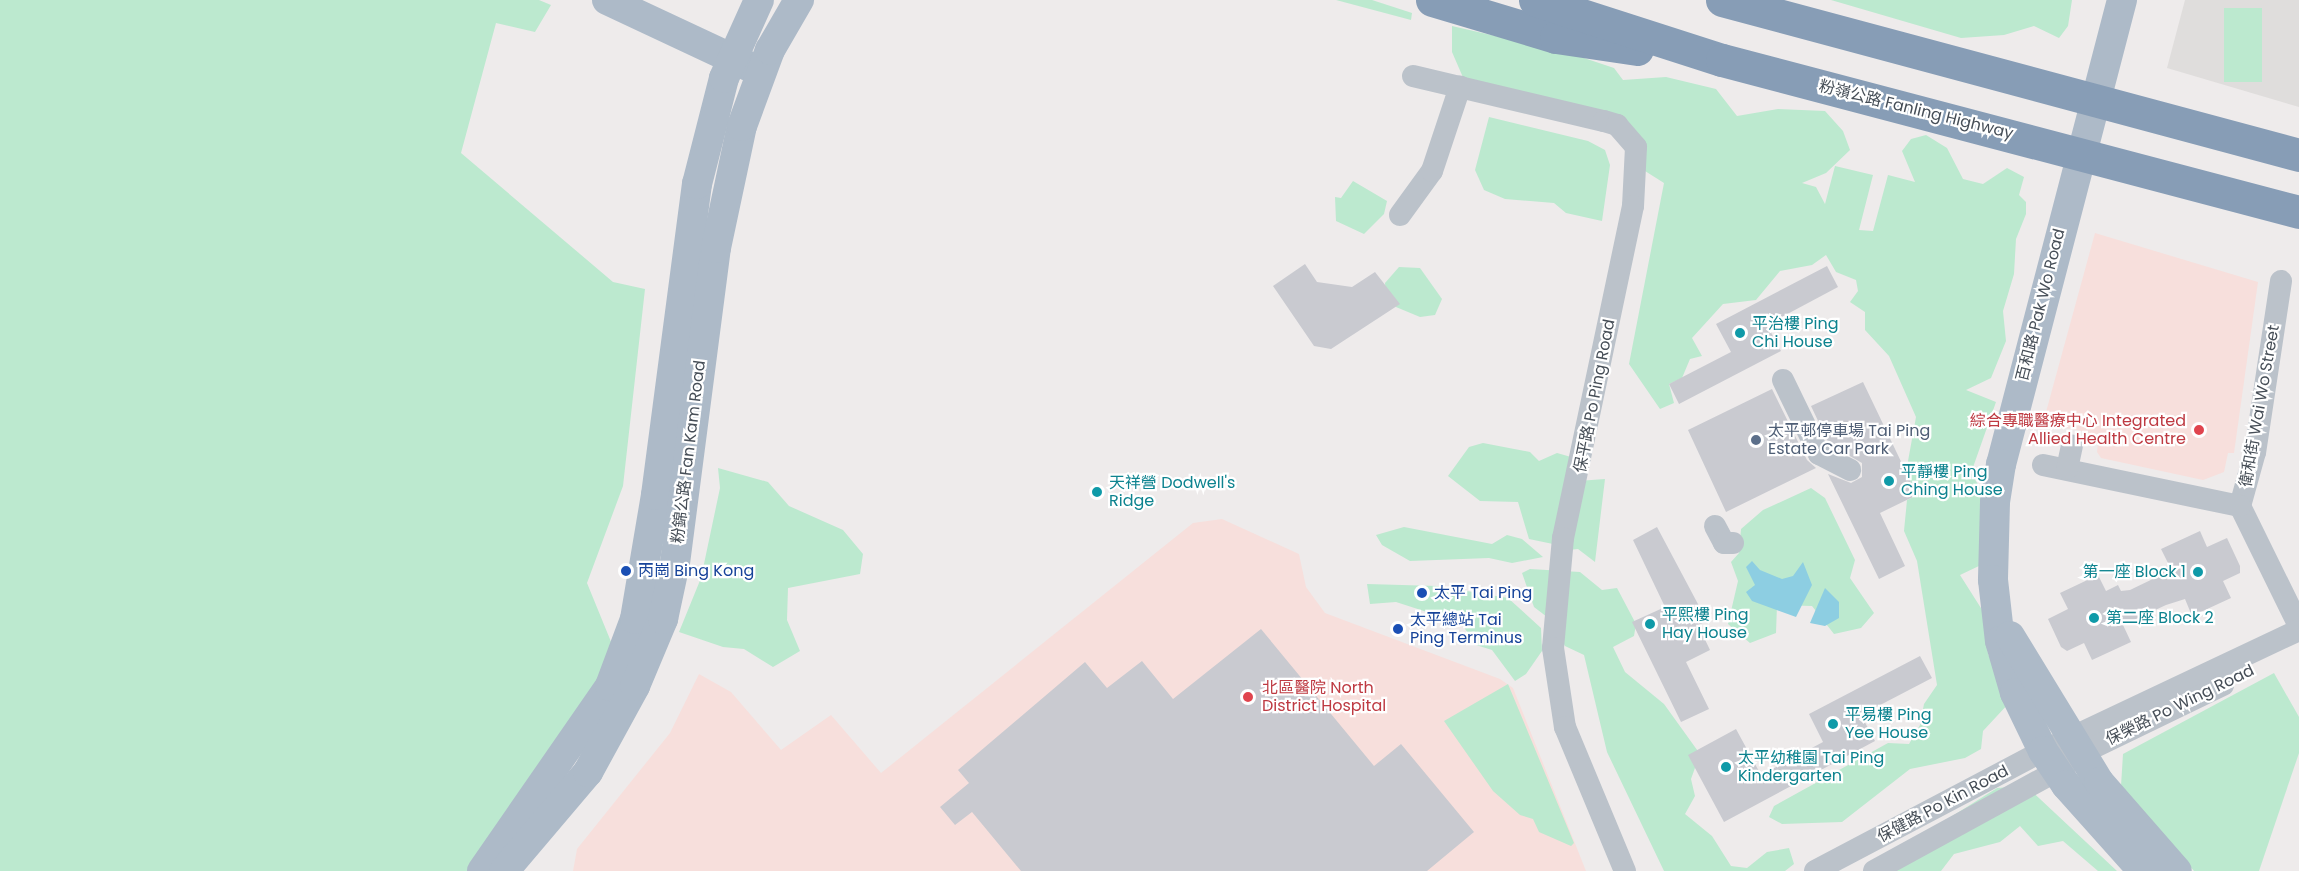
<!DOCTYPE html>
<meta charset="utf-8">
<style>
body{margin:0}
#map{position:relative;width:2299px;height:871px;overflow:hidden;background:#eeebeb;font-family:Poppins,"Noto Sans SC",sans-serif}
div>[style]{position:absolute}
.education>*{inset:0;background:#dfdddc}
.medical>*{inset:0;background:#f7dfdc}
.green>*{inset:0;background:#bce9cf;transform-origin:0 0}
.water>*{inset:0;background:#8dcee2}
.building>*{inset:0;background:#c9cad0}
.minor>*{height:22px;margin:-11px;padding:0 11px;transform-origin:11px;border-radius:11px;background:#bbc2ca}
.major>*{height:30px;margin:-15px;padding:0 15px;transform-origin:15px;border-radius:15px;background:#adbac8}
.highway>*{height:33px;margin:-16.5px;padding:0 16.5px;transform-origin:16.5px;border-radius:16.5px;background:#879db6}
.dots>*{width:16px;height:16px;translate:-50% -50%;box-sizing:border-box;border:3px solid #fff;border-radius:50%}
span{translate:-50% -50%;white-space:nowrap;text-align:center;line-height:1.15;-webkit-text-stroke:4.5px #fff;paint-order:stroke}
.street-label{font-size:16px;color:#464e57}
.culture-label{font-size:16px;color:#0d838f}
.left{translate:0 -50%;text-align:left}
.right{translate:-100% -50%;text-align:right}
.health-label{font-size:16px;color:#be3a42}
.service-label{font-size:16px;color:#4e5e75}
.transit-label{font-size:16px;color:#164399}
</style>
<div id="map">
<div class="education">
<div style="clip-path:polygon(2185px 0,2299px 0,2299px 107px,2167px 68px)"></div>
</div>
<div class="medical">
<div style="clip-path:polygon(2095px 233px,2258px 282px,2234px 453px,2228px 453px,2224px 472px,2203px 480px,2101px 458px,2097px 452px,2099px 435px,2043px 423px)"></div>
<div style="clip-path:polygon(1222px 519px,1299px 554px,1306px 587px,1325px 613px,1500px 679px,1513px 688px,1586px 871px,573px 871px,577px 849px,670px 733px,699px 674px,731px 692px,781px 750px,831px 715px,881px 773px,1193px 523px)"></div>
</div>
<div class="green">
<div style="clip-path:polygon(0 0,539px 0,551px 5px,535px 32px,496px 23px,461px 153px,613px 282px,645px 289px,623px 486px,587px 583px,616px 654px,473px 871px,0 871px)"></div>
<div style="clip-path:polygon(1336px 0,1372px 0,1412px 13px,1411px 20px)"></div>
<div style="clip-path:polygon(1831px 0,2072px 0,2068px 26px,2059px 38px,2034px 26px,2004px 35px,1961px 38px)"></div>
<div style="left:2224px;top:8px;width:38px;height:74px"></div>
<div style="clip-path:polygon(1452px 26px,1566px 52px,1614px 68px,1623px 80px,1666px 77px,1716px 89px,1737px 116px,1778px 109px,1825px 111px,1843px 131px,1850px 150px,1826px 173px,1802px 183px,1816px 187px,1825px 204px,1835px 166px,1873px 175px,1859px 230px,1873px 231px,1888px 175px,1915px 182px,1902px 151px,1911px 139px,1926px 135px,1947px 148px,1963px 179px,1983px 184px,2007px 168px,2024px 177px,2019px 195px,2026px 202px,2026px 214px,2016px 239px,2014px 274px,2003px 311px,2006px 341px,1991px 378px,1966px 390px,1996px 402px,1971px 473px,1982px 491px,1981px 565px,1960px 575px,1986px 616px,1988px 654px,2010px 702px,1983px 731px,1981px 749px,1965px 758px,1910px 769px,1842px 822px,1782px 824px,1769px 817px,1774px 806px,1888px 743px,1909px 744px,1920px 725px,1924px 704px,1937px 685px,1917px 561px,1904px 531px,1907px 500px,1917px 495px,1906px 472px,1916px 417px,1889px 356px,1865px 330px,1865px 312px,1850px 302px,1858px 291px,1856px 280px,1836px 272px,1826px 255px,1812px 265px,1780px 271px,1756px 300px,1723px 304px,1692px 338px,1702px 356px,1690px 359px,1682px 378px,1669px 384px,1674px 403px,1660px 409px,1629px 364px,1664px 183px,1645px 171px,1643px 144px,1465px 82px,1452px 52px)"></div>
<div style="clip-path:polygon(1489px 117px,1588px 141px,1605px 150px,1610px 165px,1602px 221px,1566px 213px,1554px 203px,1505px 199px,1484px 190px,1475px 170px)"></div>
<div style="clip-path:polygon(1353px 181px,1387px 201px,1384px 214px,1364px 234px,1336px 221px,1335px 197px,1341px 198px)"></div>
<div style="clip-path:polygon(1399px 267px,1420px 268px,1442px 299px,1435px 315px,1420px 317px,1396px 307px,1386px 296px,1385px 283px)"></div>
<div style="clip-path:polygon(1483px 443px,1530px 452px,1539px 461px,1557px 453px,1571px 457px,1578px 481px,1605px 479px,1595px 562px,1578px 549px,1559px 551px,1553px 544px,1529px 539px,1518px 502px,1480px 501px,1448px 476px,1469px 447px)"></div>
<div style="clip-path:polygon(718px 468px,768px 482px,789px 506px,843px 530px,863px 554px,860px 574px,788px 588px,787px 620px,800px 651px,773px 667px,744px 649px,723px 647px,679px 632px,701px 578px,720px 488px)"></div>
<div style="clip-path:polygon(1811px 488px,1825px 498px,1855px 560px,1850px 578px,1874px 613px,1861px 628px,1834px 634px,1812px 606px,1777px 605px,1776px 633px,1750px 643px,1728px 624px,1738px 581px,1731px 562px,1739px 553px,1741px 529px,1763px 510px)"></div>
<div style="clip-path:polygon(1404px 527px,1492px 544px,1507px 535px,1522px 539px,1543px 557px,1512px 563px,1489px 558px,1410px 561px,1382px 545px,1376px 535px)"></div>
<div style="clip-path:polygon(1530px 569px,1580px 572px,1602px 590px,1617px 588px,1636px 624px,1634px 636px,1613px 647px,1625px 672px,1664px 704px,1700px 754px,1691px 779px,1695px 796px,1685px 814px,1712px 836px,1731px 866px,1747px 868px,1767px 852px,1789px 848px,1794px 864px,1785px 871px,1664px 871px,1607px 752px,1584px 655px,1565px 646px,1551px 620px,1534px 607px,1522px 573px)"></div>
<div style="clip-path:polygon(1367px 584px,1437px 586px,1508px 598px,1541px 628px,1542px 651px,1526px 674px,1515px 681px,1492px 650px,1476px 645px,1461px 623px,1396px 602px,1370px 604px)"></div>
<div style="clip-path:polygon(2274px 673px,2299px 717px,2299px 753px,2259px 871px,2194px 871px,2121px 786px,2123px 754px)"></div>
<div style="clip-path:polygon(1508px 684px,1574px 843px,1571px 846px,1539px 832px,1533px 819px,1520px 815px,1493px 791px,1444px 721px)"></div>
<div style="clip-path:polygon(2026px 786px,2117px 871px,2098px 871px,2063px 841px,2038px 846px,2020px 826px,2000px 842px,1954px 854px,1941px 871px,1865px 871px,1997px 788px)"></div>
</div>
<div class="water">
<div style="clip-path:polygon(1752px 561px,1760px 570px,1782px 579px,1793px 576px,1803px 562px,1812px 585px,1796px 617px,1752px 601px,1746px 592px,1755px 585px,1746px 567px)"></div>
<div style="clip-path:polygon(1825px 588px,1839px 602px,1839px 618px,1825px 626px,1810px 623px)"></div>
</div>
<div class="building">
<div style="clip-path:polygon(1305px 264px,1317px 282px,1352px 287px,1375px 272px,1400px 304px,1331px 349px,1314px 346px,1273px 286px)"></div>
<div style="clip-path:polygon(1827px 266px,1838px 287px,1767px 325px,1781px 351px,1679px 404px,1669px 384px,1731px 352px,1716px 324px)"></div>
<div style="clip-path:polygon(1863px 382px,1917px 495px,1880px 513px,1905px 566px,1879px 579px,1828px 474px,1851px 483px,1862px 477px,1862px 463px,1829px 444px,1811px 406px)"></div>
<div style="clip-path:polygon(1772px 389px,1807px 460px,1816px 468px,1726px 512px,1688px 430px)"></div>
<div style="clip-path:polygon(1657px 527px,1707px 621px,1698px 625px,1710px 650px,1686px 662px,1709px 709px,1681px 722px,1632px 622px,1665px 607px,1633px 540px)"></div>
<div style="clip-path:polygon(2200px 531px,2207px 547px,2227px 538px,2240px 566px,2240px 573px,2223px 581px,2231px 598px,2192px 616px,2185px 599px,2166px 605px,2123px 625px,2131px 642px,2092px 660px,2084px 643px,2067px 651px,2061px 647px,2048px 619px,2068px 609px,2060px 593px,2098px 575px,2106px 591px,2118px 585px,2121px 591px,2130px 590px,2159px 576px,2156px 570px,2169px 565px,2161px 549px)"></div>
<div style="clip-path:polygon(1261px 629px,1374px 766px,1401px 744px,1474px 832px,1427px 871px,1021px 871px,972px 812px,955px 825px,940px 807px,969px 783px,958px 770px,1085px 662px,1107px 688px,1142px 661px,1173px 699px)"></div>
<div style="clip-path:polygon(1920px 656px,1932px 678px,1861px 715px,1875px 741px,1724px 822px,1688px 755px,1736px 729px,1761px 775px,1823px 742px,1809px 714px)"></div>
</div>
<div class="minor">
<div style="left:1413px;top:76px;width:196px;rotate:13.3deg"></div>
<div style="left:1604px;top:121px;width:14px;rotate:17deg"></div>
<div style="left:1617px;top:125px;width:29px;rotate:49deg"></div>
<div style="left:1636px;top:147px;width:59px;rotate:92.9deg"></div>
<div style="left:1633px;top:206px;width:339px;rotate:101.9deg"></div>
<div style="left:1563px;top:538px;width:110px;rotate:95.2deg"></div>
<div style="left:1553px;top:648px;width:80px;rotate:81.4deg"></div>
<div style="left:1565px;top:727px;width:156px;rotate:67.4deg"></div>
<div style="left:1400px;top:215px;width:54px;rotate:-54deg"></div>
<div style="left:1432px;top:171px;width:89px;rotate:-71.6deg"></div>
<div style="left:2281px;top:281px;width:173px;rotate:98.6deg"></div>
<div style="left:2255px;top:452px;width:56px;rotate:105.5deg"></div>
<div style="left:2240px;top:506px;width:134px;rotate:63.8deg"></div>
<div style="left:1783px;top:380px;width:82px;rotate:64.1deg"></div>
<div style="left:1819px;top:454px;width:35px;rotate:27deg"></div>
<div style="left:2043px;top:465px;width:201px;rotate:11.8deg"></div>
<div style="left:2067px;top:469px;width:24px;rotate:-78deg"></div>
<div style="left:1715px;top:526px;width:19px;rotate:62deg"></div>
<div style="left:1724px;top:543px;width:9px"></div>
<div style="left:1815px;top:871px;width:258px;rotate:-27.8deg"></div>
<div style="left:2043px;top:751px;width:283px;rotate:-25.3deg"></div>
<div style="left:1874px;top:871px;width:206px;rotate:-28.7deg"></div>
<div style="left:2055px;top:772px;width:31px;rotate:-36deg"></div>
<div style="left:2080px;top:754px;width:159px;rotate:-25.8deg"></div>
</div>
<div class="major">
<div style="left:607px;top:0;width:156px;rotate:25.1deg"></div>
<div style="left:2122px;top:0;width:480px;rotate:104.6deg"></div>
<div style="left:2001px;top:464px;width:38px;rotate:99deg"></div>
<div style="left:1995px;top:502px;width:78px;rotate:91.5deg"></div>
<div style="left:1993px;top:580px;width:61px;rotate:83.5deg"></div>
<div style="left:2000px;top:641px;width:54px;rotate:73.9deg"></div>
<div style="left:2015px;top:693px;width:64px;rotate:64.2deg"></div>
<div style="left:2043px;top:751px;width:41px;rotate:55.9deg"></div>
<div style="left:2066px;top:785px;width:115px;rotate:48.2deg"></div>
<div style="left:2010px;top:636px;width:171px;rotate:58.6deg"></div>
<div style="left:2099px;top:782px;width:118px;rotate:48.8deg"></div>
<div style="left:482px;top:871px;width:225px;rotate:-55.3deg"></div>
<div style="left:610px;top:686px;width:72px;rotate:-69.5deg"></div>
<div style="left:635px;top:619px;width:126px;rotate:-80.4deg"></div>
<div style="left:656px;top:495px;width:314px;rotate:-82.5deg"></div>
<div style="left:697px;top:184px;width:109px;rotate:-75.7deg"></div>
<div style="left:724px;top:78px;width:85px;rotate:-65.8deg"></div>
<div style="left:504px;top:871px;width:130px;rotate:-49.7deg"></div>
<div style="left:588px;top:772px;width:98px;rotate:-61.3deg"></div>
<div style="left:635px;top:686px;width:73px;rotate:-67.3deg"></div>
<div style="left:663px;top:619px;width:57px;rotate:-77.9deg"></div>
<div style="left:675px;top:563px;width:318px;rotate:-82.6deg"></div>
<div style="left:716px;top:248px;width:125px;rotate:-78deg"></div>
<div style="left:742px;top:126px;width:81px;rotate:-69.8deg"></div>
<div style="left:770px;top:50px;width:58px;rotate:-59.9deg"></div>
</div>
<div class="highway">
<div style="left:1432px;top:0;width:129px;rotate:16.6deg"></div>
<div style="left:1556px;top:37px;width:82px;rotate:8.4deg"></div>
<div style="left:1535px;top:0;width:196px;rotate:17.8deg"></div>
<div style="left:1722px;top:60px;width:597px;rotate:14.76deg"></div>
<div style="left:1722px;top:0;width:597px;rotate:15.04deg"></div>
</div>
<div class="dots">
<div style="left:1740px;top:333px;background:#0f9aa8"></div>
<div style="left:2199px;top:430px;background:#e0444e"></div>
<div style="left:1756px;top:440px;background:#5c6f8a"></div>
<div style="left:1889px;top:481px;background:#0f9aa8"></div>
<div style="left:1097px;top:492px;background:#0f9aa8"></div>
<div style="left:626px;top:571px;background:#1a4fb4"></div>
<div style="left:2198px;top:572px;background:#0f9aa8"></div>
<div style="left:1422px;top:593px;background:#1a4fb4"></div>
<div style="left:2094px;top:618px;background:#0f9aa8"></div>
<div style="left:1650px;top:624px;background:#0f9aa8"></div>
<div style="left:1398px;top:629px;background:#1a4fb4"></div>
<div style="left:1248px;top:697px;background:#e0444e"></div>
<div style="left:1833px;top:724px;background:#0f9aa8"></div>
<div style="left:1726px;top:767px;background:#0f9aa8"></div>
</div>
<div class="street-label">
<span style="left:1916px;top:110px;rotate:14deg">粉嶺公路 Fanling Highway</span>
<span style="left:2041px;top:305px;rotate:-76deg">百和路 Pak Wo Road</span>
<span style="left:1595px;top:396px;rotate:-79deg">保平路 Po Ping Road</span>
<span style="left:2260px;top:406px;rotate:-80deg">衛和街 Wai Wo Street</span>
<span style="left:689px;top:452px;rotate:-83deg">粉錦公路 Fan Kam Road</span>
<span style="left:2180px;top:705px;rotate:-26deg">保榮路 Po Wing Road</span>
<span style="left:1943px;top:804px;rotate:-28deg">保健路 Po Kin Road</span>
</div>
<div class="culture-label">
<span class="left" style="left:1752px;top:333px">平治樓 Ping<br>Chi House</span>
<span class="left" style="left:1901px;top:481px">平靜樓 Ping<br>Ching House</span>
<span class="left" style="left:1109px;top:492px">天祥營 Dodwell's<br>Ridge</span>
<span class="right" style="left:2186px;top:572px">第一座 Block 1</span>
<span class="left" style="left:1662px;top:624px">平熙樓 Ping<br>Hay House</span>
<span class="left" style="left:2106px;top:618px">第二座 Block 2</span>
<span class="left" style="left:1845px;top:724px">平易樓 Ping<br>Yee House</span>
<span class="left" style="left:1738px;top:767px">太平幼稚園 Tai Ping<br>Kindergarten</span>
</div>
<div class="health-label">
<span class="right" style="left:2186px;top:430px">綜合專職醫療中心 Integrated<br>Allied Health Centre</span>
<span class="left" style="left:1262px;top:697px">北區醫院 North<br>District Hospital</span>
</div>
<div class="service-label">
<span class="left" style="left:1768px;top:440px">太平邨停車場 Tai Ping<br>Estate Car Park</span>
</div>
<div class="transit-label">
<span class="left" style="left:638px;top:571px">丙崗 Bing Kong</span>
<span class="left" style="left:1434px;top:593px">太平 Tai Ping</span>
<span class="left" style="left:1410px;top:629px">太平總站 Tai<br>Ping Terminus</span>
</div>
</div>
